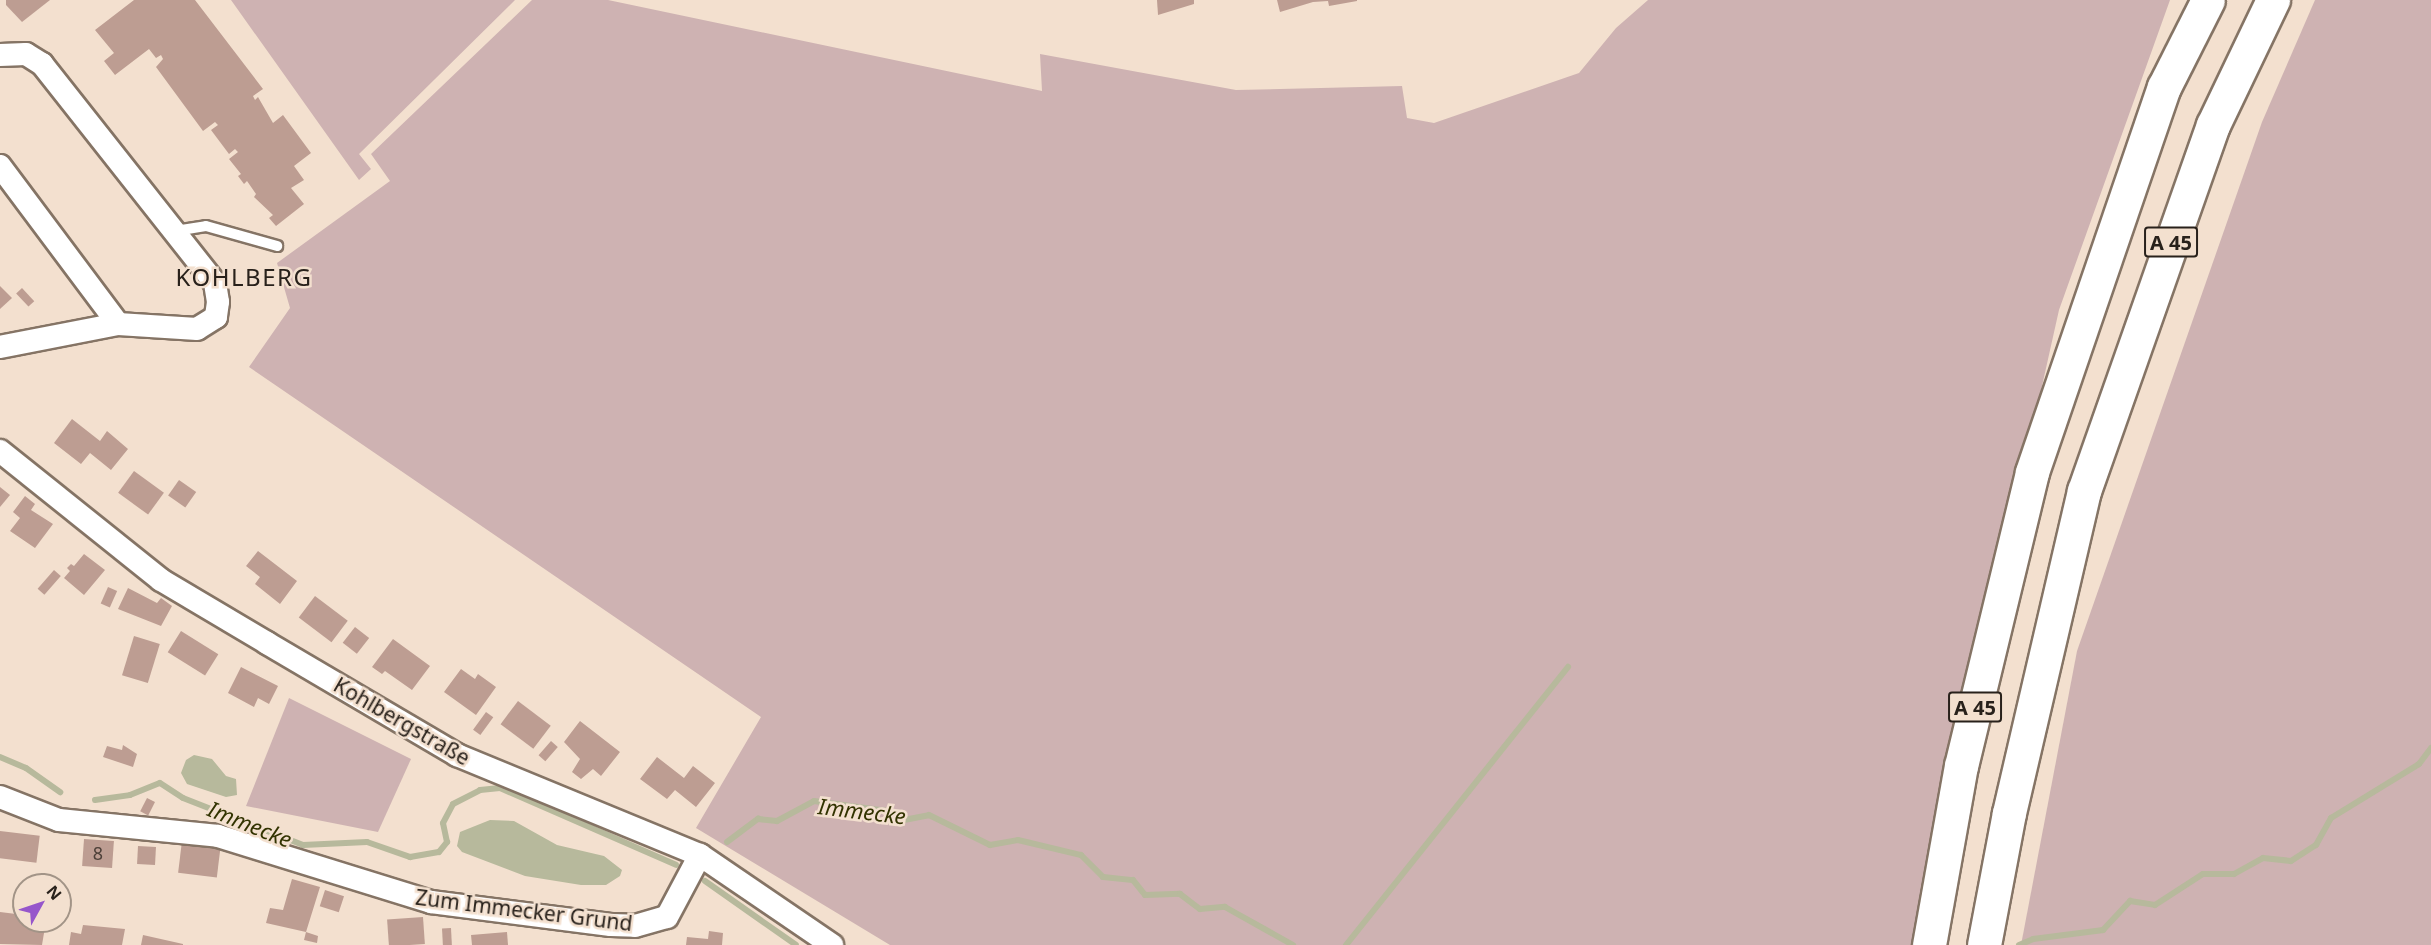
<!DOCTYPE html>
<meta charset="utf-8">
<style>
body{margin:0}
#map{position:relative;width:2431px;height:945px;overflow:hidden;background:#f3e0cf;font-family:"Noto Sans",sans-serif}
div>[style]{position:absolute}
.green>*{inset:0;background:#ceb2b2}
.water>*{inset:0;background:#b7b99c}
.stream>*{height:6px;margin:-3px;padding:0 3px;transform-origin:3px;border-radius:3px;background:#b7b99c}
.building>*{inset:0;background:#bd9d92;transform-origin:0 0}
.roads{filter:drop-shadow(2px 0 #857465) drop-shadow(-2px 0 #857465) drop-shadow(0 2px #857465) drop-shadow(0 -2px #857465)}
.lane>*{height:10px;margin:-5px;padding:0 5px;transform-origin:5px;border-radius:5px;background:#fff}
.street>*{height:22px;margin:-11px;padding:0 11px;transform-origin:11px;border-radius:11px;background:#fff}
.highway>*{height:33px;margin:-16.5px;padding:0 16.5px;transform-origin:16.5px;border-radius:16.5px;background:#fff}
span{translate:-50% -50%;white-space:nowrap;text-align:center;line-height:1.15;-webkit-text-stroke:5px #f3e0cf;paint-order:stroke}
.number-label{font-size:18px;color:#4d4039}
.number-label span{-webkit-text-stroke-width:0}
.shield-label span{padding:2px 4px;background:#f3e0cf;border:2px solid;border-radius:4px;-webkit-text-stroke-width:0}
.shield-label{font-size:20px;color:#28211b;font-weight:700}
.street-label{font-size:21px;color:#28211b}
.water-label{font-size:22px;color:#323300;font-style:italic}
.quarter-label{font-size:24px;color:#28211b;letter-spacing:1.5px}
.north{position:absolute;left:12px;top:873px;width:60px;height:60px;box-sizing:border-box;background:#f3e0cf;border:2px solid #a29487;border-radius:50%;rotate:50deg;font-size:16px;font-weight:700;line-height:24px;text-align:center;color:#28211b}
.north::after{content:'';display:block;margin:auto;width:21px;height:27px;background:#9656cb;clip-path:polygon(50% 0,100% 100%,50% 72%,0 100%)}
</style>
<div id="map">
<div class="green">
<div style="clip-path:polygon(231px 0,515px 0,359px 154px,371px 169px,359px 180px)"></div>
<div style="clip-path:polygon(532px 0,608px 0,1042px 91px,1040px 54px,1236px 90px,1402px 86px,1407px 118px,1434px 123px,1579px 73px,1616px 28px,1648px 0,2170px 0,2059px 310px,1917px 945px,890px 945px,696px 828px,761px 717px,249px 367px,290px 308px,277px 263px,390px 181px,371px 154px)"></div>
<div style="clip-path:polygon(2315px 0,2431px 0,2431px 945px,2021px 945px,2077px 651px,2262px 122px)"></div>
<div style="clip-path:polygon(289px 698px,411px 759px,378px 832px,246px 806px)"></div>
</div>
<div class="water">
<div style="clip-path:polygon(194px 755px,212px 759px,226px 776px,236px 779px,237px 795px,226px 797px,187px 784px,181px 773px,186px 760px)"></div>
<div style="clip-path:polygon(490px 820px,514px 821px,557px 845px,604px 856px,622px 870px,620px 876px,606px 885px,581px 885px,525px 876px,462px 852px,457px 846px,460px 832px)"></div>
</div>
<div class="stream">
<div style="left:0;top:757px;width:28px;rotate:23deg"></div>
<div style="left:26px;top:768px;width:42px;rotate:35.2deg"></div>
<div style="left:95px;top:800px;width:35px;rotate:-8deg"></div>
<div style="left:130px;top:795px;width:32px;rotate:-22deg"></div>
<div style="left:160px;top:783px;width:27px;rotate:33deg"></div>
<div style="left:183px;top:798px;width:129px;rotate:21.4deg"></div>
<div style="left:303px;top:845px;width:64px;rotate:-2.7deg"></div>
<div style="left:367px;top:842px;width:46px;rotate:19.2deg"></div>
<div style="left:410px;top:857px;width:29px;rotate:-10deg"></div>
<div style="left:439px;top:852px;width:13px;rotate:-51deg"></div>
<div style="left:447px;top:842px;width:19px;rotate:-102deg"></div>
<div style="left:443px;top:823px;width:21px;rotate:-62deg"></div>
<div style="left:453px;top:804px;width:30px;rotate:-27deg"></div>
<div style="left:480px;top:790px;width:20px;rotate:-6deg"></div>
<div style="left:500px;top:788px;width:192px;rotate:23.6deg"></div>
<div style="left:727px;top:842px;width:39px;rotate:-37deg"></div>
<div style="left:758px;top:819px;width:19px;rotate:6deg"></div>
<div style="left:777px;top:821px;width:42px;rotate:-28.4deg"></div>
<div style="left:814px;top:801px;width:74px;rotate:7.8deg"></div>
<div style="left:887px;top:811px;width:19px;rotate:28deg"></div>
<div style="left:904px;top:820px;width:25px;rotate:-11deg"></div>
<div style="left:929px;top:815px;width:68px;rotate:26.2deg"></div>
<div style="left:990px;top:845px;width:28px;rotate:-10deg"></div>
<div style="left:1018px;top:840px;width:65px;rotate:13.4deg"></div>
<div style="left:1081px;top:855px;width:31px;rotate:45deg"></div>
<div style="left:1103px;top:877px;width:30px;rotate:6deg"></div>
<div style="left:1133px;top:880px;width:19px;rotate:51deg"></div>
<div style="left:1145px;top:895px;width:35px;rotate:-2deg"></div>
<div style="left:1180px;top:894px;width:25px;rotate:37deg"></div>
<div style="left:1200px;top:909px;width:25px;rotate:-5deg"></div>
<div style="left:1225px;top:907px;width:78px;rotate:29.2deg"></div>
<div style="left:705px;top:881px;width:111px;rotate:35.1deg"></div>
<div style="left:1346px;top:945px;width:356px;rotate:-51.4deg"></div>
<div style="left:2019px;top:945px;width:15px;rotate:-23deg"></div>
<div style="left:2033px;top:939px;width:71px;rotate:-7.3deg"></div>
<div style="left:2103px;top:930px;width:40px;rotate:-47deg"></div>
<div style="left:2130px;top:901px;width:25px;rotate:9deg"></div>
<div style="left:2155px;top:905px;width:57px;rotate:-32.9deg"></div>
<div style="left:2203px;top:874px;width:31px"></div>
<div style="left:2234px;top:874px;width:33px;rotate:-29deg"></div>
<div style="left:2263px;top:858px;width:28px;rotate:6deg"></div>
<div style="left:2291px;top:861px;width:30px;rotate:-33deg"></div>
<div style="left:2316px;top:845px;width:31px;rotate:-61deg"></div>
<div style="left:2331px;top:818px;width:103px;rotate:-31.5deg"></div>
<div style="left:2419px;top:764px;width:20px;rotate:-53deg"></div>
</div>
<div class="building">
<div style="clip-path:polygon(6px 0,50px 0,22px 22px,6px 5px)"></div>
<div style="clip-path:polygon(134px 0,195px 0,263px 89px,253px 96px,255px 100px,258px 97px,273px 123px,283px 115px,311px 153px,294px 166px,304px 180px,291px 188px,304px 204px,276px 226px,269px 218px,273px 215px,254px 197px,256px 194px,247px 181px,244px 184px,238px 176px,241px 174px,229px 159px,238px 152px,235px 149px,229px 154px,211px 130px,218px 125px,215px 122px,203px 131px,156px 67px,163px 59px,161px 55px,156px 58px,149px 49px,115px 75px,104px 61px,114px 53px,95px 30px)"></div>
<div style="clip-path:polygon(1157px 0,1194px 0,1194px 4px,1158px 15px)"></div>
<div style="clip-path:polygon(1277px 0,1357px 0,1357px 1px,1329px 6px,1328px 1px,1313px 2px,1280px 12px)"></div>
<div style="clip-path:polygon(0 286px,12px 298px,0 309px)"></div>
<div style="left:22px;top:288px;width:18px;height:8px;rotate:47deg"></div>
<div style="clip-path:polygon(72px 419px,100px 441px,107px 431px,128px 449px,111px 470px,90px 453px,81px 464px,54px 443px)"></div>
<div style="left:134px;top:471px;width:37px;height:27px;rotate:36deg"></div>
<div style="left:179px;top:480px;width:21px;height:19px;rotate:35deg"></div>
<div style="clip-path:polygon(0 487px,10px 495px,0 507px)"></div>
<div style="clip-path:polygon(25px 496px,35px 504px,31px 510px,53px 524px,35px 548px,10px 531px,20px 518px,13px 512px)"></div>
<div style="clip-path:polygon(258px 551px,297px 581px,280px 604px,255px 584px,260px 577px,246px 566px)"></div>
<div style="clip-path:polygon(84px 554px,105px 570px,84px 595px,64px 578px,70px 571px,67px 568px,71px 564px,74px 566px)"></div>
<div style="left:54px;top:570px;width:9px;height:25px;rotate:41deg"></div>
<div style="left:108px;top:587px;width:10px;height:18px;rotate:24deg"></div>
<div style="clip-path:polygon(128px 588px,157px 603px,161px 598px,172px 606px,161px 626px,118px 609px)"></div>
<div style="left:315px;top:596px;width:41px;height:27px;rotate:37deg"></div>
<div style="left:355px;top:627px;width:18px;height:20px;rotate:38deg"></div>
<div style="left:181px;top:631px;width:44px;height:25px;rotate:32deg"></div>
<div style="left:134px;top:636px;width:27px;height:41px;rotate:17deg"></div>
<div style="clip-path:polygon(393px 639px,430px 666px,412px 690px,385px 671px,382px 674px,372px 667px)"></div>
<div style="clip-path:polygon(241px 667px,278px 686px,269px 704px,258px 698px,254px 707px,228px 693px)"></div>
<div style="clip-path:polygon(461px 669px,475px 679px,478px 674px,496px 687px,476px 715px,444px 692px)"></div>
<div style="left:518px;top:701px;width:41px;height:29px;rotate:37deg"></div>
<div style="left:486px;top:712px;width:9px;height:22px;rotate:36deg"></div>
<div style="clip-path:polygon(580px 721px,620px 752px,601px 776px,593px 769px,581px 779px,572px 772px,580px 759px,564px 742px)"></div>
<div style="left:551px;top:741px;width:9px;height:19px;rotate:41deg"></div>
<div style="clip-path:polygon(123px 745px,137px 754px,133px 767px,103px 757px,107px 746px,122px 750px)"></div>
<div style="clip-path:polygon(657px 757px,684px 778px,693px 766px,715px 783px,696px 807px,675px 790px,667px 799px,640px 779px)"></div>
<div style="left:147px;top:798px;width:9px;height:15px;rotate:27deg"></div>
<div style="left:0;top:831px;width:40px;height:27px;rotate:7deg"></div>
<div style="left:84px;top:839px;width:30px;height:27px;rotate:4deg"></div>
<div style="left:182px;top:841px;width:39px;height:32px;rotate:7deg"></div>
<div style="left:138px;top:846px;width:18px;height:18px;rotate:3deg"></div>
<div style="clip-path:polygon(292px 879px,320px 887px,306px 932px,266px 923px,270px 908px,283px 910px)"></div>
<div style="left:325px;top:890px;width:20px;height:17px;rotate:18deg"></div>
<div style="clip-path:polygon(0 912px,24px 915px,24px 921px,46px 921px,42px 945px,0 944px)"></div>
<div style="left:423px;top:917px;width:27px;height:36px;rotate:86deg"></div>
<div style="clip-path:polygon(83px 925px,125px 929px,122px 945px,69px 945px,71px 932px,81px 934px)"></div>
<div style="left:451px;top:928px;width:17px;height:9px;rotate:87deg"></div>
<div style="clip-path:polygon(709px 931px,723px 933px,722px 945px,686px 945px,687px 937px,708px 939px)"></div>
<div style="clip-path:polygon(306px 932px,318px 936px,317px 943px,304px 940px)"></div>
<div style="clip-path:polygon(507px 932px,508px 945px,472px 945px,471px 935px)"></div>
<div style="clip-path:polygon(143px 935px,183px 944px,183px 945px,141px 945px)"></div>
</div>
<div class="roads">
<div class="lane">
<div style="left:175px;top:231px;width:31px;rotate:-9deg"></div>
<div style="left:206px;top:226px;width:74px;rotate:15.7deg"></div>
</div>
<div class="street">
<div style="left:0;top:55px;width:26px;rotate:-2deg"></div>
<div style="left:26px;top:54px;width:19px;rotate:32deg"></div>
<div style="left:42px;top:64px;width:279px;rotate:51.7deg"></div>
<div style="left:215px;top:283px;width:19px;rotate:81deg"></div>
<div style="left:218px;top:302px;width:15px;rotate:98deg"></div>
<div style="left:216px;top:317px;width:22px;rotate:148deg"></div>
<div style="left:197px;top:329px;width:79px;rotate:-176.4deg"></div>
<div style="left:118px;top:324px;width:120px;rotate:169deg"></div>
<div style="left:0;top:166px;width:197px;rotate:53.2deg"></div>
<div style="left:0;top:451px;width:206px;rotate:38.7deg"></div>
<div style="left:161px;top:580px;width:123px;rotate:30.7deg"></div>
<div style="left:267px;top:643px;width:221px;rotate:30.5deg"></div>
<div style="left:457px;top:755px;width:263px;rotate:22.4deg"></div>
<div style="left:700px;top:855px;width:160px;rotate:34.3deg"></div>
<div style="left:0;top:797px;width:63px;rotate:21.3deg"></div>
<div style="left:59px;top:820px;width:160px;rotate:5.7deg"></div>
<div style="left:218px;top:836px;width:223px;rotate:17.2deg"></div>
<div style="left:431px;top:902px;width:181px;rotate:7.3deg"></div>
<div style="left:611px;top:925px;width:24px;rotate:2deg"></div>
<div style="left:635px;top:926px;width:33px;rotate:-16deg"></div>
<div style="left:667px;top:917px;width:70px;rotate:-62deg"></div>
</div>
<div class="highway">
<div style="left:1929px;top:945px;width:182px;rotate:-79.9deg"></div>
<div style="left:1961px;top:766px;width:302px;rotate:-76.4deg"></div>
<div style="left:2032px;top:472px;width:407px;rotate:-71.1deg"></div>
<div style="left:2164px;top:87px;width:97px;rotate:-63.2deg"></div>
<div style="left:1984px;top:945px;width:134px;rotate:-79.3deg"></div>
<div style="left:2009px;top:813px;width:331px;rotate:-76.9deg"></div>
<div style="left:2084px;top:491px;width:388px;rotate:-70.6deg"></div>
<div style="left:2213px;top:125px;width:139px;rotate:-64.4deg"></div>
</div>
</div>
<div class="number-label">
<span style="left:98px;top:853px">8</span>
</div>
<div class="shield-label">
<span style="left:2171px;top:242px">A 45</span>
<span style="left:1975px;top:707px">A 45</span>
</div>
<div class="street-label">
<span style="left:402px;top:721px;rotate:30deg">Kohlbergstraße</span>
<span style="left:524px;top:910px;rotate:7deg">Zum Immecker Grund</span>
</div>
<div class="water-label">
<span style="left:862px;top:811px;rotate:7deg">Immecke</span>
<span style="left:250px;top:824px;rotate:22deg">Immecke</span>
</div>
<div class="quarter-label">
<span style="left:244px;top:277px">KOHLBERG</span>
</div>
<div class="north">N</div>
</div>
